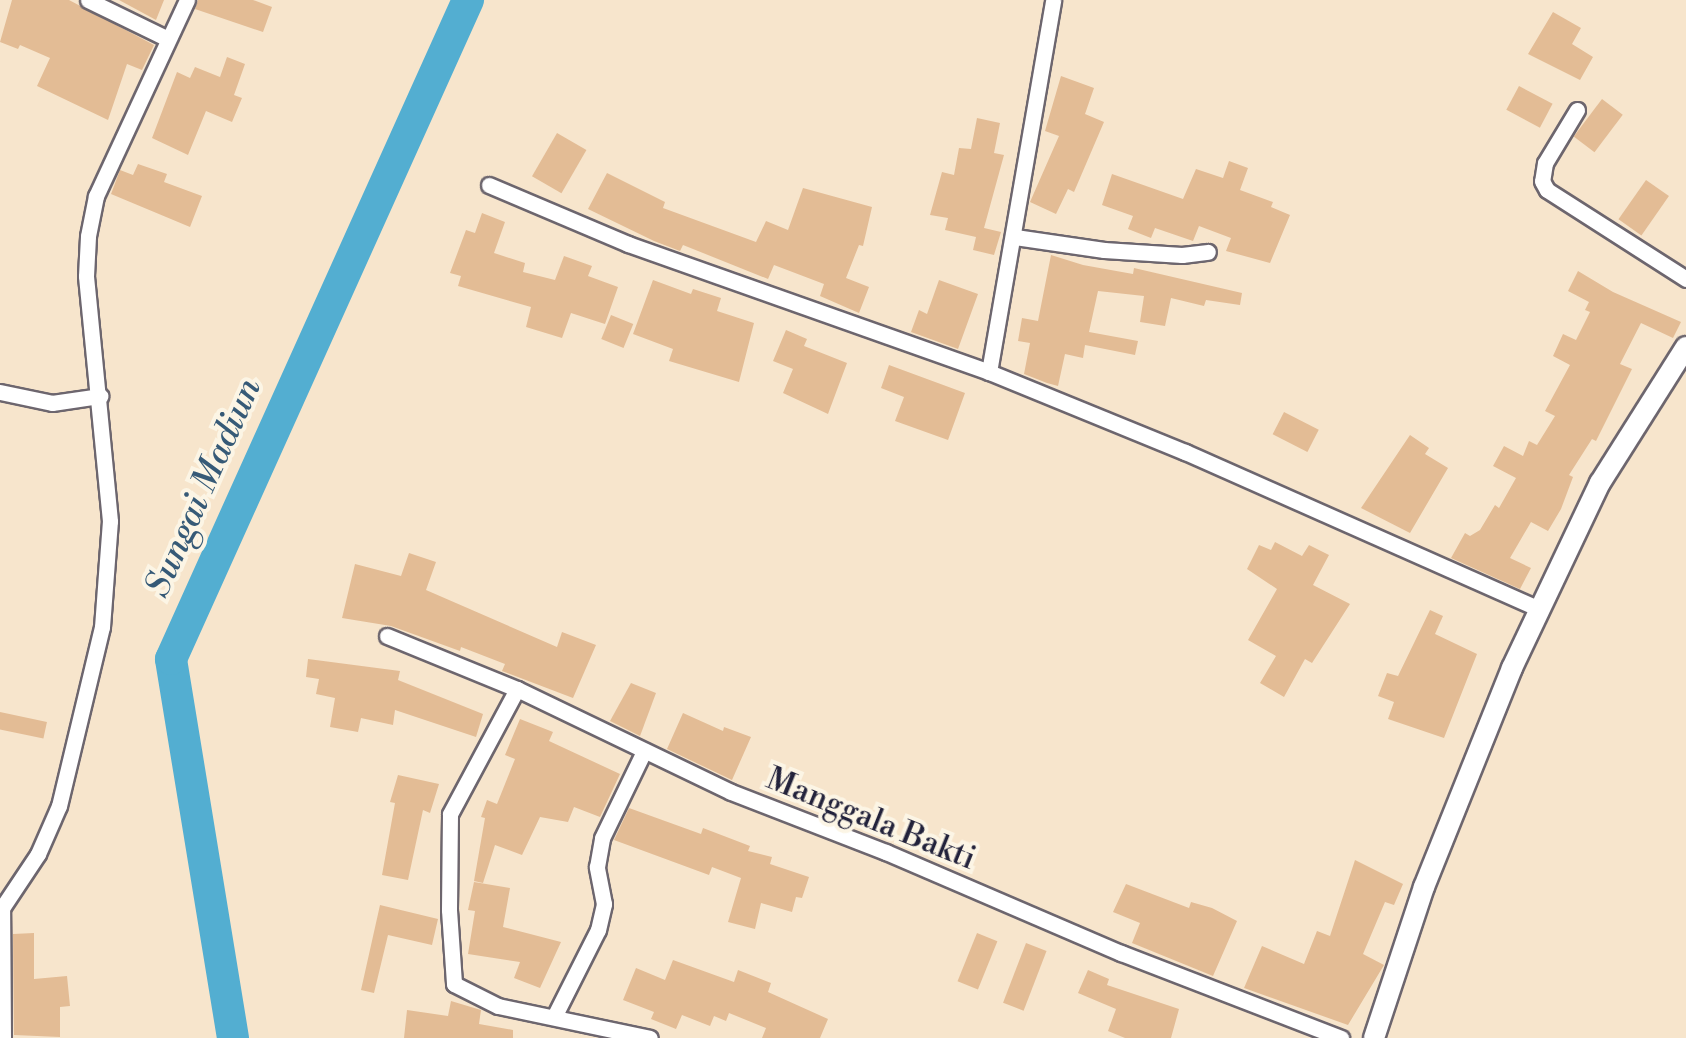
<!DOCTYPE html>
<style>
body{margin:0}
#map{position:relative;width:1686px;height:1038px;overflow:hidden;background:#f7e5cc;font-family:"Libre Bodoni",serif}
div>[style]{position:absolute}
.river>*{height:32px;margin:-16px;padding:0 16px;transform-origin:16px;border-radius:16px;background:#53aed1}
.building>*{inset:0;background:#e3bc95;transform-origin:0 0}
.roads{filter:drop-shadow(2px 0 #6d666e) drop-shadow(-2px 0 #6d666e) drop-shadow(0 2px #6d666e) drop-shadow(0 -2px #6d666e)}
.minor>*{height:15px;margin:-7.5px;padding:0 7.5px;transform-origin:7.5px;border-radius:7.5px;background:#fff}
.tertiary>*{height:20px;margin:-10px;padding:0 10px;transform-origin:10px;border-radius:10px;background:#fff}
span{translate:-50% -50%;white-space:nowrap;text-align:center;line-height:1.15;-webkit-text-stroke:8px #fcf5e5;paint-order:stroke}
.street-label{font-size:32px;color:#22223b}
.water-label{font-size:35px;color:#365a77;font-style:italic}
</style>
<div id="map">
<div class="river">
<div style="left:233px;top:1038px;width:384px;rotate:-99.3deg"></div>
<div style="left:171px;top:659px;width:723px;rotate:-65.74deg"></div>
</div>
<div class="building">
<div style="clip-path:polygon(12px 0,69px 0,154px 45px,142px 70px,127px 64px,108px 120px,37px 86px,50px 58px,20px 45px,18px 49px,0 42px)"></div>
<div style="clip-path:polygon(119px 0,164px 0,156px 20px)"></div>
<div style="clip-path:polygon(198px 0,253px 0,272px 7px,263px 32px,195px 9px)"></div>
<div style="clip-path:polygon(1553px 12px,1581px 28px,1572px 44px,1593px 57px,1580px 80px,1528px 54px)"></div>
<div style="clip-path:polygon(227px 57px,245px 64px,234px 95px,242px 98px,232px 122px,206px 111px,188px 155px,152px 138px,177px 72px,190px 78px,195px 67px,220px 77px)"></div>
<div style="clip-path:polygon(1061px 76px,1094px 88px,1085px 114px,1104px 122px,1074px 192px,1068px 189px,1056px 214px,1030px 202px,1059px 136px,1045px 131px)"></div>
<div style="left:1519px;top:86px;width:38px;height:27px;rotate:28deg"></div>
<div style="left:1602px;top:99px;width:26px;height:47px;rotate:37deg"></div>
<div style="clip-path:polygon(977px 118px,1000px 123px,994px 153px,1004px 155px,984px 228px,1001px 232px,994px 255px,973px 250px,976px 237px,945px 230px,948px 218px,930px 215px,942px 172px,954px 175px,959px 148px,971px 149px)"></div>
<div style="left:557px;top:133px;width:34px;height:50px;rotate:30deg"></div>
<div style="clip-path:polygon(1229px 161px,1248px 168px,1240px 190px,1273px 202px,1271px 207px,1290px 215px,1270px 263px,1226px 251px,1231px 238px,1199px 226px,1193px 241px,1155px 228px,1151px 238px,1128px 229px,1133px 216px,1102px 205px,1112px 174px,1183px 199px,1196px 169px,1223px 178px)"></div>
<div style="clip-path:polygon(138px 164px,167px 174px,164px 182px,202px 196px,190px 227px,111px 194px,120px 170px,133px 175px)"></div>
<div style="clip-path:polygon(607px 173px,665px 202px,663px 208px,756px 242px,766px 221px,788px 230px,803px 188px,872px 207px,863px 246px,859px 245px,846px 278px,869px 287px,859px 313px,820px 296px,824px 284px,774px 265px,768px 279px,683px 245px,680px 251px,654px 241px,588px 209px)"></div>
<div style="left:1646px;top:180px;width:28px;height:48px;rotate:35deg"></div>
<div style="clip-path:polygon(482px 213px,505px 222px,494px 253px,525px 263px,523px 272px,555px 280px,564px 256px,592px 266px,588px 276px,618px 287px,605px 324px,571px 313px,562px 338px,526px 327px,531px 307px,458px 286px,461px 276px,450px 273px,466px 230px,475px 233px)"></div>
<div style="clip-path:polygon(1051px 255px,1083px 265px,1133px 274px,1134px 268px,1242px 293px,1240px 305px,1206px 300px,1204px 306px,1171px 298px,1165px 326px,1140px 322px,1144px 296px,1098px 291px,1089px 332px,1138px 341px,1135px 355px,1085px 345px,1083px 358px,1065px 354px,1058px 386px,1047px 383px,1024px 374px,1030px 343px,1018px 341px,1022px 318px,1038px 321px)"></div>
<div style="clip-path:polygon(1578px 271px,1613px 292px,1681px 322px,1673px 338px,1641px 323px,1620px 364px,1632px 369px,1596px 441px,1592px 439px,1569px 475px,1573px 477px,1561px 509px,1548px 531px,1531px 522px,1510px 558px,1531px 568px,1520px 589px,1451px 558px,1465px 533px,1470px 536px,1480px 530px,1495px 505px,1499px 508px,1516px 478px,1493px 466px,1504px 446px,1523px 456px,1529px 441px,1537px 445px,1555px 416px,1545px 411px,1570px 365px,1553px 356px,1563px 334px,1576px 340px,1590px 312px,1585px 310px,1589px 302px,1568px 291px)"></div>
<div style="clip-path:polygon(653px 280px,691px 294px,693px 289px,721px 298px,717px 311px,754px 323px,739px 382px,669px 361px,673px 349px,633px 334px)"></div>
<div style="clip-path:polygon(939px 280px,978px 294px,958px 349px,911px 332px,919px 310px,927px 314px)"></div>
<div style="left:611px;top:315px;width:24px;height:26px;rotate:22deg"></div>
<div style="clip-path:polygon(786px 330px,807px 339px,804px 346px,847px 363px,828px 414px,783px 393px,793px 369px,773px 361px)"></div>
<div style="clip-path:polygon(889px 365px,965px 393px,948px 440px,895px 421px,904px 397px,881px 388px)"></div>
<div style="left:1284px;top:412px;width:39px;height:25px;rotate:27deg"></div>
<div style="clip-path:polygon(1410px 435px,1429px 448px,1425px 454px,1448px 468px,1410px 533px,1361px 508px)"></div>
<div style="clip-path:polygon(1275px 542px,1302px 556px,1309px 545px,1329px 555px,1313px 585px,1350px 604px,1312px 663px,1305px 659px,1284px 697px,1260px 683px,1276px 656px,1248px 640px,1277px 589px,1247px 569px,1259px 545px,1271px 550px)"></div>
<div style="clip-path:polygon(409px 553px,436px 562px,426px 590px,557px 647px,562px 632px,596px 645px,573px 698px,502px 671px,505px 664px,461px 647px,460px 651px,391px 626px,342px 618px,355px 564px,401px 576px)"></div>
<div style="clip-path:polygon(1430px 610px,1443px 616px,1435px 634px,1477px 654px,1444px 738px,1388px 719px,1394px 702px,1378px 696px,1387px 673px,1398px 676px)"></div>
<div style="clip-path:polygon(308px 659px,400px 671px,398px 680px,483px 714px,476px 737px,395px 710px,393px 725px,361px 718px,358px 732px,330px 727px,335px 698px,316px 694px,319px 679px,306px 677px)"></div>
<div style="clip-path:polygon(631px 683px,656px 693px,640px 736px,610px 721px)"></div>
<div style="left:0;top:712px;width:48px;height:17px;rotate:12deg"></div>
<div style="clip-path:polygon(683px 713px,723px 731px,724px 727px,751px 737px,732px 780px,667px 749px)"></div>
<div style="clip-path:polygon(520px 719px,553px 732px,549px 741px,620px 774px,600px 817px,574px 807px,568px 822px,540px 817px,522px 855px,495px 845px,483px 883px,474px 881px,485px 818px,481px 817px,487px 800px,497px 804px,515px 759px,505px 755px)"></div>
<div style="clip-path:polygon(398px 775px,439px 784px,430px 813px,423px 810px,408px 880px,382px 875px,395px 803px,390px 802px)"></div>
<div style="clip-path:polygon(629px 808px,701px 834px,703px 828px,750px 846px,748px 851px,772px 857px,770px 864px,809px 877px,802px 898px,796px 897px,792px 912px,761px 903px,755px 929px,728px 922px,741px 878px,712px 867px,709px 875px,614px 840px)"></div>
<div style="clip-path:polygon(1355px 860px,1403px 884px,1394px 905px,1385px 902px,1363px 954px,1384px 965px,1348px 1025px,1244px 988px,1262px 946px,1304px 964px,1317px 931px,1330px 936px)"></div>
<div style="clip-path:polygon(474px 882px,510px 888px,503px 927px,561px 942px,540px 988px,514px 978px,520px 962px,468px 954px,475px 911px,468px 910px)"></div>
<div style="clip-path:polygon(1126px 884px,1189px 908px,1191px 902px,1212px 908px,1237px 921px,1213px 976px,1132px 943px,1140px 923px,1113px 912px)"></div>
<div style="clip-path:polygon(380px 905px,438px 919px,432px 945px,388px 935px,374px 993px,361px 990px)"></div>
<div style="clip-path:polygon(34px 933px,34px 979px,67px 976px,70px 1006px,60px 1007px,60px 1037px,14px 1035px,13px 934px)"></div>
<div style="left:977px;top:933px;width:22px;height:52px;rotate:22deg"></div>
<div style="left:1026px;top:943px;width:22px;height:64px;rotate:21deg"></div>
<div style="clip-path:polygon(673px 960px,734px 982px,738px 970px,771px 983px,768px 992px,828px 1019px,820px 1038px,762px 1038px,766px 1028px,729px 1013px,726px 1021px,714px 1016px,710px 1026px,682px 1015px,676px 1029px,651px 1019px,654px 1012px,623px 1000px,636px 968px,665px 980px)"></div>
<div style="clip-path:polygon(1088px 970px,1109px 979px,1107px 985px,1179px 1009px,1171px 1038px,1125px 1038px,1108px 1031px,1116px 1009px,1078px 993px)"></div>
<div style="clip-path:polygon(451px 1001px,481px 1010px,479px 1024px,513px 1030px,513px 1038px,404px 1038px,407px 1010px,448px 1016px)"></div>
</div>
<div class="roads">
<div class="minor">
<div style="left:88px;top:0;width:89px;rotate:26deg"></div>
<div style="left:1577px;top:110px;width:62px;rotate:121.1deg"></div>
<div style="left:1545px;top:163px;width:18px;rotate:99deg"></div>
<div style="left:1542px;top:181px;width:10px;rotate:61deg"></div>
<div style="left:1547px;top:190px;width:165px;rotate:32.6deg"></div>
<div style="left:489px;top:185px;width:151px;rotate:23deg"></div>
<div style="left:628px;top:244px;width:383px;rotate:19.5deg"></div>
<div style="left:989px;top:372px;width:212px;rotate:22.2deg"></div>
<div style="left:1185px;top:452px;width:389px;rotate:23.9deg"></div>
<div style="left:1015px;top:237px;width:90px;rotate:8.3deg"></div>
<div style="left:1104px;top:250px;width:78px;rotate:3.7deg"></div>
<div style="left:1182px;top:255px;width:26px;rotate:-7deg"></div>
<div style="left:989px;top:372px;width:377px;rotate:-80.2deg"></div>
<div style="left:0;top:392px;width:53px;rotate:11.9deg"></div>
<div style="left:52px;top:403px;width:49px;rotate:-8.3deg"></div>
<div style="left:387px;top:636px;width:140px;rotate:22.2deg"></div>
<div style="left:517px;top:689px;width:237px;rotate:25.7deg"></div>
<div style="left:731px;top:792px;width:166px;rotate:21.2deg"></div>
<div style="left:886px;top:852px;width:256px;rotate:23.3deg"></div>
<div style="left:1121px;top:953px;width:236px;rotate:21.1deg"></div>
<div style="left:517px;top:689px;width:142px;rotate:118.2deg"></div>
<div style="left:450px;top:814px;width:96px;rotate:90.6deg"></div>
<div style="left:449px;top:910px;width:74px;rotate:86.1deg"></div>
<div style="left:454px;top:984px;width:49px;rotate:26.6deg"></div>
<div style="left:498px;top:1006px;width:155px;rotate:11.9deg"></div>
<div style="left:555px;top:1015px;width:95px;rotate:-63.2deg"></div>
<div style="left:598px;top:930px;width:27px;rotate:-77deg"></div>
<div style="left:604px;top:904px;width:38px;rotate:-101deg"></div>
<div style="left:597px;top:867px;width:29px;rotate:-80deg"></div>
<div style="left:602px;top:838px;width:97px;rotate:-64.2deg"></div>
<div style="left:3px;top:1038px;width:130px;rotate:-90.4deg"></div>
<div style="left:2px;top:908px;width:65px;rotate:-56.3deg"></div>
<div style="left:38px;top:854px;width:52px;rotate:-66.4deg"></div>
<div style="left:59px;top:806px;width:184px;rotate:-76.5deg"></div>
<div style="left:102px;top:627px;width:106px;rotate:-85.7deg"></div>
<div style="left:110px;top:521px;width:246px;rotate:-95.6deg"></div>
<div style="left:86px;top:276px;width:40px;rotate:-87.1deg"></div>
<div style="left:88px;top:236px;width:41px;rotate:-78.7deg"></div>
<div style="left:96px;top:196px;width:216px;rotate:-65.1deg"></div>
</div>
<div class="tertiary">
<div style="left:1374px;top:1038px;width:159px;rotate:-71.7deg"></div>
<div style="left:1424px;top:887px;width:236px;rotate:-68.1deg"></div>
<div style="left:1512px;top:668px;width:205px;rotate:-64.6deg"></div>
<div style="left:1600px;top:483px;width:161px;rotate:-57.7deg"></div>
</div>
</div>
<div class="street-label">
<span style="left:871px;top:819px;rotate:22deg">Manggala Bakti</span>
</div>
<div class="water-label">
<span style="left:204px;top:488px;rotate:-66deg">Sungai Madiun</span>
</div>
</div>
